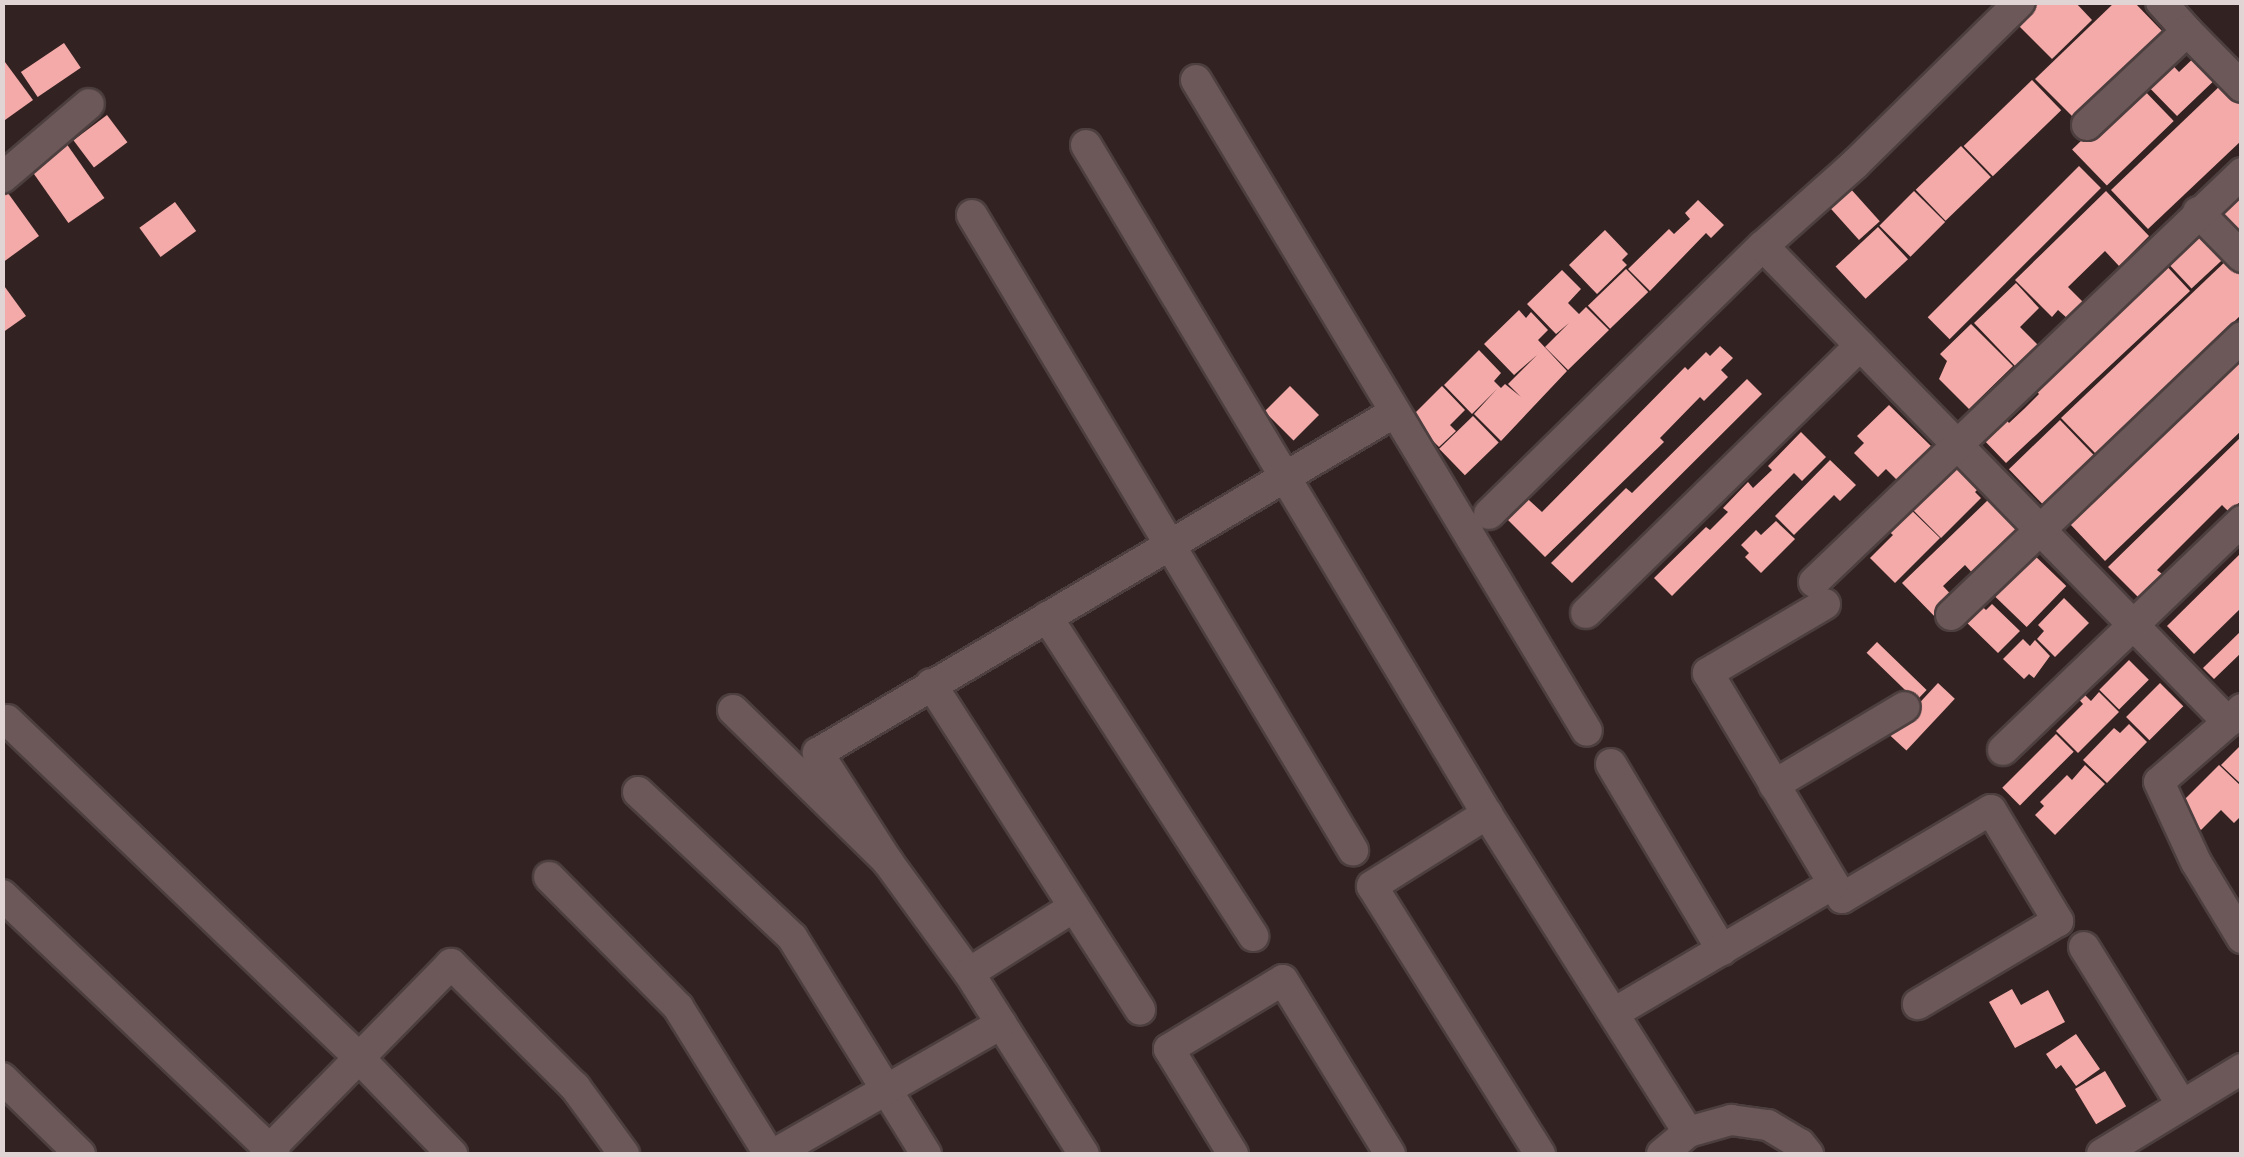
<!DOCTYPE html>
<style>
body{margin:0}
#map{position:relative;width:2244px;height:1157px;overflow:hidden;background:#322;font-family:Lato,sans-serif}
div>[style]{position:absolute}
.building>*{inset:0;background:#f4aaa9;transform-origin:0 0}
.roads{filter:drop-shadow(2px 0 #4d3f3f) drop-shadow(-2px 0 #4d3f3f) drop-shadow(0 2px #4d3f3f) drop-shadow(0 -2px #4d3f3f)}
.minor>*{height:30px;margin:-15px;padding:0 15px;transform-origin:15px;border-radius:15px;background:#6c5858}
span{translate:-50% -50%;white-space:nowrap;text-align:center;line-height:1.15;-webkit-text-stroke:10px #150e0e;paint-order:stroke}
.frame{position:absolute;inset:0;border:5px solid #e0d4d4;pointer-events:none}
</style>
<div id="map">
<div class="building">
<div style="clip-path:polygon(2037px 2px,2075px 2px,2092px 20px,2052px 59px,2016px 23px)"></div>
<div style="clip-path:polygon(2115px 2px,2134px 2px,2162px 31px,2078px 122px,2035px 79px)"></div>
<div style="left:64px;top:43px;width:30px;height:52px;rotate:56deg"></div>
<div style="clip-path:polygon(2200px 52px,2221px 74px,2177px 116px,2141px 79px,2165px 57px,2179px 72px)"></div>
<div style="clip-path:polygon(2px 58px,33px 100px,5px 120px,2px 117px)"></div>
<div style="left:2032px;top:80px;width:42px;height:95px;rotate:46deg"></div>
<div style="clip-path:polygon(2223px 83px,2242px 102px,2242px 140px,2148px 229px,2111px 190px)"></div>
<div style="left:2139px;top:85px;width:50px;height:93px;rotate:46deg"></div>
<div style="left:107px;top:115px;width:34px;height:42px;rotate:53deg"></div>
<div style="left:66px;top:143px;width:67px;height:44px;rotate:55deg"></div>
<div style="left:1961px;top:146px;width:43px;height:63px;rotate:46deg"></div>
<div style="left:2079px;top:166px;width:31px;height:214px;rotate:45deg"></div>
<div style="clip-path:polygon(2242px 176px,2242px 238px,2211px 206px)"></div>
<div style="left:1849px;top:187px;width:46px;height:28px;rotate:48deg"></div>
<div style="clip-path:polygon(5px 189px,39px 236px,2px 263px,2px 191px)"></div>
<div style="left:1914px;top:191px;width:44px;height:49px;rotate:45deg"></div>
<div style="clip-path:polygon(2106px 191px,2149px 236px,2119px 266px,2105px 251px,2068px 287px,2083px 302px,2067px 318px,2058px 310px,2052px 317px,2015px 280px)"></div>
<div style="clip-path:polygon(1698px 200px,1724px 225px,1711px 238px,1706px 233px,1650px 291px,1628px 269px,1669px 229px,1674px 234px,1690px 219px,1685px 213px)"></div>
<div style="left:175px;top:202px;width:36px;height:44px;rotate:54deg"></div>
<div style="left:2199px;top:216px;width:48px;height:55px;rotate:47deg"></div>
<div style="left:1878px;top:227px;width:44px;height:58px;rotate:47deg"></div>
<div style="clip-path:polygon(1605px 230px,1628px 254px,1622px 260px,1627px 265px,1597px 294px,1569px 265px)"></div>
<div style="clip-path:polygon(2229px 258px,2242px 270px,2242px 314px,2096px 454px,2061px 418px)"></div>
<div style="clip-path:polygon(2162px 261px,2190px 291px,2006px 463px,1980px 436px,2002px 415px,2009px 423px,2024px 409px,2039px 394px,2032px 386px)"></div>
<div style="left:1626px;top:269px;width:32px;height:53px;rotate:46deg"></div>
<div style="clip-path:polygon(1562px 270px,1581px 289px,1568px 303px,1579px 314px,1586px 307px,1609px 330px,1568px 370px,1545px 347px,1569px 323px,1556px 334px,1527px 304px)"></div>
<div style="clip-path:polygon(2px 283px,26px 316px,2px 333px)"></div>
<div style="clip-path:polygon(2016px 283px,2039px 308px,2020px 327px,2039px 346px,2016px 367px,1974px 323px)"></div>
<div style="clip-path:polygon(1519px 310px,1526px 318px,1531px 312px,1548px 330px,1538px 340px,1567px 371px,1501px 441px,1474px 414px,1497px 389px,1472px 414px,1444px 385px,1479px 350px,1501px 373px,1494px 381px,1501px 388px,1505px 384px,1521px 397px,1508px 384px,1537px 355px,1514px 375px,1484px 344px)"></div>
<div style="clip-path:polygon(1971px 324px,2013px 366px,1969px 409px,1939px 379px,1947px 361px,1940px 354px)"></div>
<div style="clip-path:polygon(2242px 345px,2242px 430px,2105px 561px,2070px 524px,2199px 400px,2193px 393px)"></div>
<div style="clip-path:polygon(1720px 346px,1733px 358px,1721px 370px,1728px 377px,1704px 401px,1700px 397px,1660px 438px,1664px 442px,1545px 557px,1499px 511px,1519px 491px,1542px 512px,1685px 367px,1688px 370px,1706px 352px,1710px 356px)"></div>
<div style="clip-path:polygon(1747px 379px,1762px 394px,1572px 583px,1551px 563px,1626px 488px,1632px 493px)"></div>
<div style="left:1290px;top:386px;width:41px;height:36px;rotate:45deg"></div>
<div style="clip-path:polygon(1442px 386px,1465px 410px,1450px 425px,1456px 431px,1439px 447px,1410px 418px)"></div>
<div style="clip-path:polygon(1889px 405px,1933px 448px,1899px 482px,1886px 469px,1878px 477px,1854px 453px,1864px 443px,1857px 436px)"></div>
<div style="left:1473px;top:416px;width:37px;height:47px;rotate:46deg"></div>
<div style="left:2060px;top:420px;width:50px;height:71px;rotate:46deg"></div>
<div style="clip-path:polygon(1801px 432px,1826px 457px,1802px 481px,1794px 473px,1672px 596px,1654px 578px,1706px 527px,1710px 530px,1728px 512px,1723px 508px,1748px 482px,1753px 488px,1772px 470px,1768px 466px)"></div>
<div style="clip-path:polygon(2242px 436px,2242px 500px,2229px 512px,2222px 505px,2157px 570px,2162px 574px,2138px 597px,2108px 567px)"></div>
<div style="clip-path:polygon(1957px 455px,1985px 482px,1975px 492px,1981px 498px,1941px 538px,1907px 504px)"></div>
<div style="clip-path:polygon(1830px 460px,1856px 485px,1840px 501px,1834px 495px,1794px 535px,1775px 516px)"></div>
<div style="clip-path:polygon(1988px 500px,2025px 538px,1976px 577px,1965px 565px,1943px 586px,1959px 603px,1940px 622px,1902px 583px)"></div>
<div style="clip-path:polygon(1905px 504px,1940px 538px,1895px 583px,1870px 558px,1893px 535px,1883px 526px)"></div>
<div style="clip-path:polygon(1776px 521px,1795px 539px,1761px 573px,1745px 557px,1749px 553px,1741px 545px,1756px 530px,1761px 535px)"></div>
<div style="left:2031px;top:552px;width:49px;height:57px;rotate:44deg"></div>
<div style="clip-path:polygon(2242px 552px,2242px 607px,2194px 654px,2167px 626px)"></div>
<div style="clip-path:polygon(2064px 598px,2089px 623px,2055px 657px,2037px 639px,2044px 631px,2038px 625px)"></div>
<div style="clip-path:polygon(1976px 601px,1986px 610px,1992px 604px,2020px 631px,1998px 653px,1961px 617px)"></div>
<div style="clip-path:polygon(2242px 630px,2242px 652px,2214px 679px,2203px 668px)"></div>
<div style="clip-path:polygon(2023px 639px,2030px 646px,2035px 640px,2050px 656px,2034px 678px,2029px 674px,2024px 679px,2003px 659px)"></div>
<div style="left:1877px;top:642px;width:69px;height:15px;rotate:44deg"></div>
<div style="left:2129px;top:660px;width:28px;height:42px;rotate:45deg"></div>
<div style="left:1938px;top:683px;width:23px;height:71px;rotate:43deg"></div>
<div style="left:2160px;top:683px;width:33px;height:48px;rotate:45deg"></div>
<div style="clip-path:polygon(2079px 689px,2091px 701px,2099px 692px,2119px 712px,2078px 753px,2056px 731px,2083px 704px,2074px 694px)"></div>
<div style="clip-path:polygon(2129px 724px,2147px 742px,2107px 783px,2083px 760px,2114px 728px,2120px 733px)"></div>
<div style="left:2056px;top:734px;width:25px;height:76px;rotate:45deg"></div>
<div style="clip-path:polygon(2242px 744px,2242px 785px,2221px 765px)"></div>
<div style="clip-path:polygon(2085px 765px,2105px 784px,2055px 835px,2035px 815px,2044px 806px,2040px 802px,2067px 775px,2072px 780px)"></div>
<div style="clip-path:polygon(2219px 765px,2242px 787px,2242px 815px,2234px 823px,2221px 810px,2201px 830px,2177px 807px)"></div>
<div style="clip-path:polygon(2012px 989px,2021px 1005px,2048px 990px,2065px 1022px,2015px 1048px,1989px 1002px)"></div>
<div style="clip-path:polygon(2076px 1034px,2100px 1069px,2076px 1086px,2061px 1065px,2056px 1069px,2046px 1054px)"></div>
<div style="left:2105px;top:1071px;width:41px;height:35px;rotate:59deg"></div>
</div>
<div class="roads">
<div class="minor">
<div style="left:2161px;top:2px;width:39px;rotate:48deg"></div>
<div style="left:1196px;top:80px;width:759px;rotate:59.01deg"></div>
<div style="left:2087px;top:125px;width:137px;rotate:-43.2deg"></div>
<div style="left:2187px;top:31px;width:78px;rotate:45.5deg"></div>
<div style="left:1086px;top:145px;width:780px;rotate:59.06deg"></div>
<div style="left:2px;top:178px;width:114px;rotate:-40.4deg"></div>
<div style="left:2198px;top:212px;width:63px;rotate:45.6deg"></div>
<div style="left:972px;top:215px;width:741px;rotate:59.04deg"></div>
<div style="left:1763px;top:246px;width:123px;rotate:-41.7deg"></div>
<div style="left:1855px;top:164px;width:231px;rotate:-44.5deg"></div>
<div style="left:1489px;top:514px;width:383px;rotate:-44.4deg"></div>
<div style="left:1763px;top:246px;width:665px;rotate:45.67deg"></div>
<div style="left:2228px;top:722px;width:19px;rotate:-43deg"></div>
<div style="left:1814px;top:582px;width:592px;rotate:-43.7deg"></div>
<div style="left:1825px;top:604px;width:136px;rotate:149.5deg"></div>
<div style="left:1708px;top:673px;width:262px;rotate:59.2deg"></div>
<div style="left:1842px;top:898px;width:173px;rotate:-30.6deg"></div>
<div style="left:1991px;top:810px;width:130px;rotate:58.9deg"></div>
<div style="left:2058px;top:921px;width:163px;rotate:149.3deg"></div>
<div style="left:1586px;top:613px;width:383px;rotate:-44.3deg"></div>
<div style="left:1951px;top:615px;width:402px;rotate:-43.7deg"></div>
<div style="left:1047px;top:617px;width:380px;rotate:57.1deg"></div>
<div style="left:931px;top:684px;width:387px;rotate:57.3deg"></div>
<div style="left:733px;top:710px;width:217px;rotate:44.4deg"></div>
<div style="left:888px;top:862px;width:137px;rotate:53.9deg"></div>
<div style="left:969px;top:973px;width:214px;rotate:57.6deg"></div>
<div style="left:7px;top:720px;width:488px;rotate:43.8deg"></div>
<div style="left:359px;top:1058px;width:134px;rotate:45.9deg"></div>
<div style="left:2228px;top:722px;width:91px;rotate:139deg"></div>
<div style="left:2159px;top:782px;width:88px;rotate:65.2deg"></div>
<div style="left:2196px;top:862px;width:89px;rotate:58.8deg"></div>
<div style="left:2003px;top:750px;width:331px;rotate:-43.8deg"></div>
<div style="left:1611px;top:764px;width:217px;rotate:59.2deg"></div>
<div style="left:1774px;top:785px;width:152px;rotate:-30.8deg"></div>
<div style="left:638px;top:792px;width:212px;rotate:43.3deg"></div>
<div style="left:792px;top:937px;width:255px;rotate:58.3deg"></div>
<div style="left:888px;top:862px;width:130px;rotate:-122.7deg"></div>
<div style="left:818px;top:753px;width:670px;rotate:-30.58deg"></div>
<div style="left:549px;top:877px;width:183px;rotate:45.2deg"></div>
<div style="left:678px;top:1007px;width:173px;rotate:58.2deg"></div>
<div style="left:2px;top:895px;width:376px;rotate:43.5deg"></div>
<div style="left:2084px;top:947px;width:186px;rotate:58.2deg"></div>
<div style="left:969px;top:973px;width:124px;rotate:-32.2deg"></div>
<div style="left:1614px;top:1013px;width:254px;rotate:-30.5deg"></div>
<div style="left:2px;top:1078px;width:109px;rotate:44.3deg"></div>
<div style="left:265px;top:1154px;width:266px;rotate:-45.6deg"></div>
<div style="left:451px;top:964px;width:175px;rotate:44.8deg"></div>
<div style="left:575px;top:1087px;width:83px;rotate:53.8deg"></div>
<div style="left:774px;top:1154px;width:262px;rotate:-29.8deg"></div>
<div style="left:1233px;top:1154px;width:123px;rotate:-121.4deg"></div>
<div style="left:1169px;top:1049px;width:133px;rotate:-31.2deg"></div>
<div style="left:1283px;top:980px;width:204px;rotate:58.4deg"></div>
<div style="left:1540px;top:1154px;width:316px;rotate:-122.1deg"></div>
<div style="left:1372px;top:886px;width:136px;rotate:-32.1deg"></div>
<div style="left:1487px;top:814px;width:376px;rotate:57.7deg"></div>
<div style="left:1662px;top:1154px;width:34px;rotate:-40deg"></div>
<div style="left:1688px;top:1132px;width:45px;rotate:-15.6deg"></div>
<div style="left:1731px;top:1120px;width:37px;rotate:8deg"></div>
<div style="left:1768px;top:1125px;width:37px;rotate:31deg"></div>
<div style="left:1800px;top:1144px;width:13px;rotate:51deg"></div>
<div style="left:2102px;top:1154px;width:164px;rotate:-31.3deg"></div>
</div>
</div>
<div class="frame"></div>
</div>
